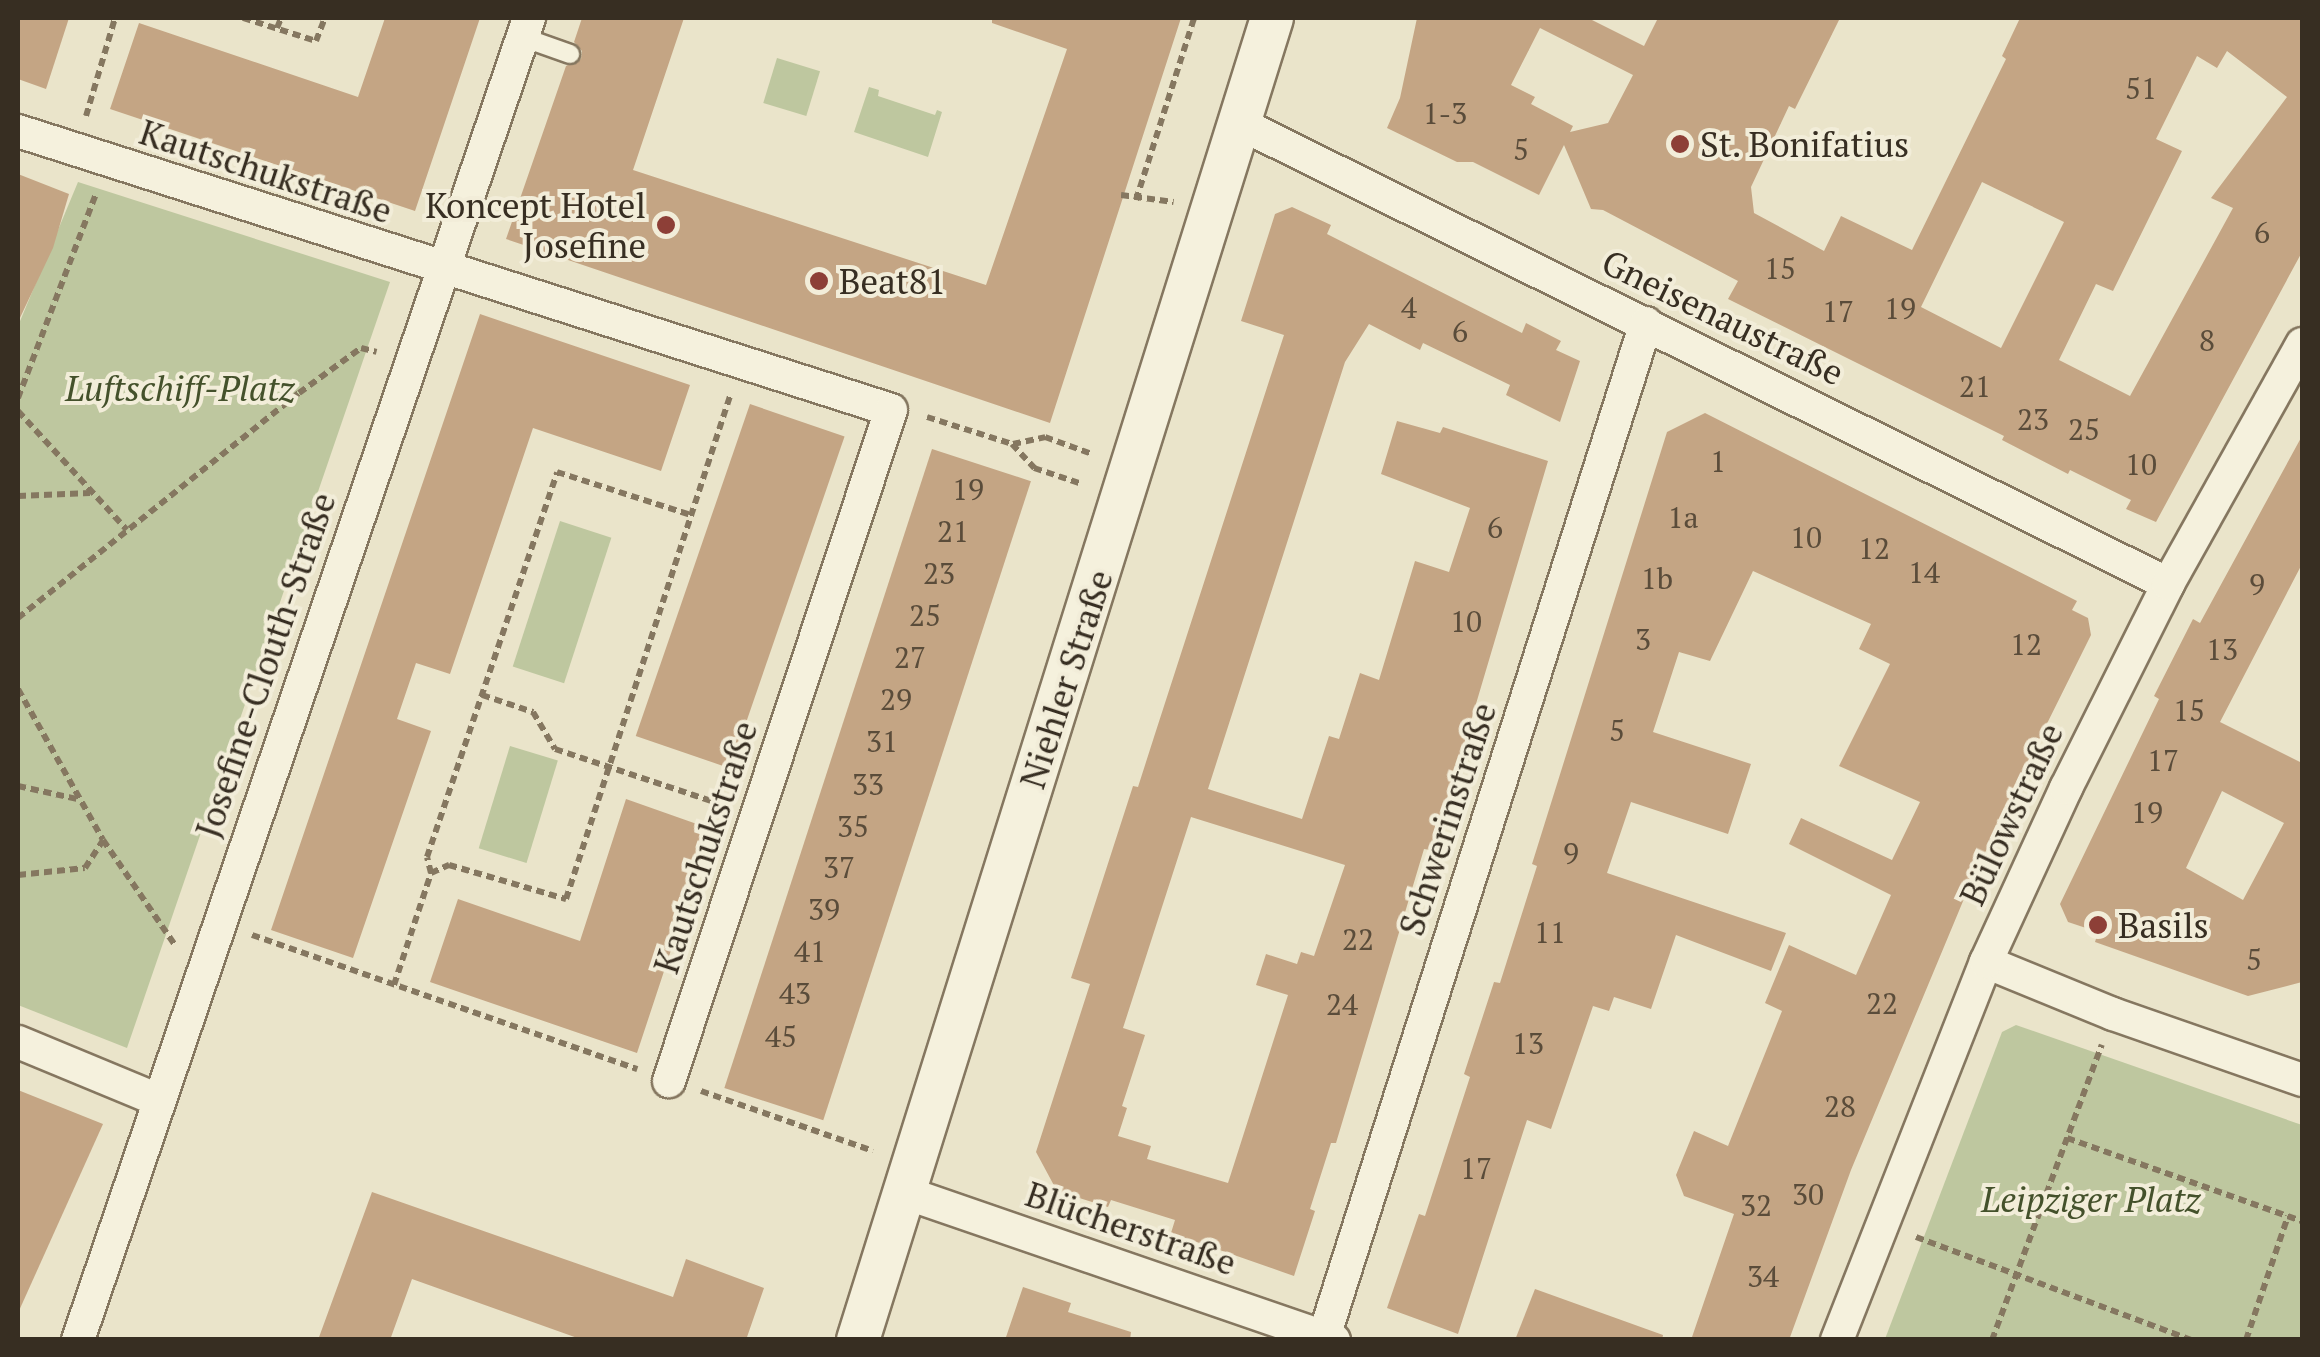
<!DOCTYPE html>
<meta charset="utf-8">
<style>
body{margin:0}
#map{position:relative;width:2320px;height:1357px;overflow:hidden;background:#eae4ca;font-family:"PT Serif",serif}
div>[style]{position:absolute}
.green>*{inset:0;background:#bec79f;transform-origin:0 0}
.building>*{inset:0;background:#c4a584;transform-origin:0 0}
.path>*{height:6px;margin-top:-3px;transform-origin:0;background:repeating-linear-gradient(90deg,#857760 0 8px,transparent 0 13px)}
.roads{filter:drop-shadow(2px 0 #857760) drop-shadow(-2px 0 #857760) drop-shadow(0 2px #857760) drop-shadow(0 -2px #857760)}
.service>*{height:18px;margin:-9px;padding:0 9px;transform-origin:9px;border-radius:9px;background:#f5f1dd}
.minor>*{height:32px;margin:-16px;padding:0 16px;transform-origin:16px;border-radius:16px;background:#f5f1dd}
.tertiary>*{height:42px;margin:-21px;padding:0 21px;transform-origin:21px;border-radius:21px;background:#f5f1dd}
.dots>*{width:28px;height:28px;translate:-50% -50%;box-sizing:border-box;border:5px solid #f2edd9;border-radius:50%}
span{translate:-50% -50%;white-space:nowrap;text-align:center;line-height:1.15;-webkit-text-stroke:8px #f2edd9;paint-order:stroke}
.number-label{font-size:30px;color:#5a4c3a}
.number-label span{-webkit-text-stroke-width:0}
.poi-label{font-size:35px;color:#372e22}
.left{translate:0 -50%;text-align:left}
.right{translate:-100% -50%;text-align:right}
.street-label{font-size:35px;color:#372e22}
.park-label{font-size:35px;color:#44512b;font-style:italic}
.frame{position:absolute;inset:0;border:20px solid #372e22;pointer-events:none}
</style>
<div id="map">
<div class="green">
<div style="left:777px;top:58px;width:45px;height:47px;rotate:17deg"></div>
<div style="clip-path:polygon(869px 87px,879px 90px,878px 96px,935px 115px,937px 110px,942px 112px,928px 157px,854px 132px)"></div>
<div style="clip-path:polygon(78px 182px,390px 282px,127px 1048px,18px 1005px,18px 326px)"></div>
<div style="left:560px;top:521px;width:54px;height:153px;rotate:18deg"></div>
<div style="left:510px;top:746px;width:50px;height:107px;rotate:17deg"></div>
<div style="clip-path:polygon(2016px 1025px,2302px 1125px,2302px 1339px,1885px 1339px,2002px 1032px)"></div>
</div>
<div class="building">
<div style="clip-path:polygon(18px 18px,69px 18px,46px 89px,18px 79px)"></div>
<div style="clip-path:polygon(385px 18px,480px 18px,415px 211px,110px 109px,139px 23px,358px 97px)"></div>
<div style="clip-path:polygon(582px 18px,684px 18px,633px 170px,986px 285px,1067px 49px,992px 23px,992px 18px,1181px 18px,1050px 423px,506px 239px,566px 66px,581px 59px,582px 51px,574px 42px)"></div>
<div style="clip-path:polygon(evenodd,1417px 18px,1588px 18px,1644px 46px,1658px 18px,1840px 18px,1795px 109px,1789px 106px,1751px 187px,1754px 213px,1824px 251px,1841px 216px,1912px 250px,2006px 59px,2002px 56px,2020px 18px,2302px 18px,2302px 252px,2156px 522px,2126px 509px,2131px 500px,2070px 470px,2068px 474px,2002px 440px,2004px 436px,1728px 299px,1738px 281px,1603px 210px,1591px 209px,1564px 145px,1539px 195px,1473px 162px,1457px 162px,1387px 128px,1400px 98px,1417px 18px,1540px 28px,1633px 75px,1608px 123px,1570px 132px,1573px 126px,1531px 104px,1535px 97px,1511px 85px,1540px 28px,1417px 18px,2227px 51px,2287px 97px,2211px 198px,2233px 208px,2130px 396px,2059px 360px,2096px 284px,2113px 291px,2182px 151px,2156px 139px,2197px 56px,2217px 68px,2227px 51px,1417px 18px,1982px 182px,2064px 222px,2001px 348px,1921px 307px,1982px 182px)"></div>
<div style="clip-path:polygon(18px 174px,69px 194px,53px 248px,18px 322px)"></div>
<div style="clip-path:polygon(evenodd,1292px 207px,1331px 225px,1327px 234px,1522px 333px,1526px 323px,1561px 341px,1556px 350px,1580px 361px,1560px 422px,1506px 395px,1510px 385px,1423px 343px,1420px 350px,1369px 324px,1345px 362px,1208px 789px,1302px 819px,1329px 736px,1339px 739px,1360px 673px,1379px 680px,1415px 561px,1449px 572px,1470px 508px,1381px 474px,1397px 421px,1440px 433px,1443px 427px,1548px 461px,1457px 768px,1430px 850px,1424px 849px,1336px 1143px,1331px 1143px,1310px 1209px,1315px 1211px,1294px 1276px,1171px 1233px,1175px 1220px,1111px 1200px,1108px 1207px,1057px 1191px,1036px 1152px,1090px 984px,1071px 978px,1133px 786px,1138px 787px,1154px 737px,1284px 335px,1241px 321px,1275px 214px,1292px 207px,1191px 817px,1345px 865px,1314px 956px,1301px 952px,1297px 964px,1266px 954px,1256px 985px,1288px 995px,1228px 1183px,1147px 1159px,1151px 1146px,1118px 1136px,1127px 1108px,1122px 1106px,1145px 1035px,1123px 1028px,1191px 817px)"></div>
<div style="clip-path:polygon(480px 314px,690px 385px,661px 471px,533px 428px,450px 674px,416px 663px,397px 719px,431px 731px,353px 958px,271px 930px)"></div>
<div style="left:750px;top:404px;width:100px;height:351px;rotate:19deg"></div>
<div style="clip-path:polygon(1705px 413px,2077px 601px,2072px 610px,2088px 618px,2091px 635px,2016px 786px,2021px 788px,2007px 818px,2002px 816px,1966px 894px,1851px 1170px,1789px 1340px,1691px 1340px,1734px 1214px,1684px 1196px,1676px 1175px,1694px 1131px,1728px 1146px,1782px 1011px,1765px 1003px,1789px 945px,1856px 975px,1891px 895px,1789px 844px,1801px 818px,1892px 860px,1920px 802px,1839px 766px,1890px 664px,1859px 649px,1871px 624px,1753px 571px,1710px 661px,1679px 652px,1653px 732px,1751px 764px,1728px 834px,1631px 802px,1607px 873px,1786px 933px,1771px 971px,1676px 935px,1651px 1009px,1614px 997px,1609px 1011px,1593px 1006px,1551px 1129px,1527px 1120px,1458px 1334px,1387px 1308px,1419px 1214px,1425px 1216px,1470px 1077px,1464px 1074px,1494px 982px,1500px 983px,1537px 866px,1532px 864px,1667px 432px)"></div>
<div style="clip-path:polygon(evenodd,2302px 436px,2302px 564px,2220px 722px,2302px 763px,2302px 982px,2248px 996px,2095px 942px,2098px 932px,2068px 922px,2060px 904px,2159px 699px,2154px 696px,2193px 619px,2200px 623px,2302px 436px,2222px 791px,2284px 823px,2243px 900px,2186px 868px,2222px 791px)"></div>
<div style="left:932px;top:449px;width:104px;height:672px;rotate:18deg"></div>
<div style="clip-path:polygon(626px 799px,711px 829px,637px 1053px,430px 982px,458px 899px,580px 941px)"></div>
<div style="clip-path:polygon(18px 1090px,103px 1124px,18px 1313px)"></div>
<div style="clip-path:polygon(372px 1192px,673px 1297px,686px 1259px,764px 1288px,746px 1340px,583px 1340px,412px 1279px,390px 1340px,318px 1340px)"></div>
<div style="clip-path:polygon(1023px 1287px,1071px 1303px,1068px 1312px,1131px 1332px,1130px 1340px,1005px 1340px)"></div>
<div style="clip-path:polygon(1535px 1289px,1663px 1335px,1662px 1340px,1515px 1340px)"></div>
</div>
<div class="path">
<div style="left:243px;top:18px;width:77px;rotate:17.5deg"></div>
<div style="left:316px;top:41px;width:25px;rotate:-69deg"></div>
<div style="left:277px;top:28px;width:11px;rotate:-68deg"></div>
<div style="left:86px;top:116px;width:102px;rotate:-73.5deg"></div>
<div style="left:1121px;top:195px;width:53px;rotate:7.5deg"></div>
<div style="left:1136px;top:200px;width:191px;rotate:-72.3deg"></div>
<div style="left:18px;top:398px;width:218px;rotate:-69.1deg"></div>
<div style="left:18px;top:411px;width:161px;rotate:47.5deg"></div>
<div style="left:927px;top:417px;width:89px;rotate:17.6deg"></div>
<div style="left:1012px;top:444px;width:33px;rotate:47deg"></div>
<div style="left:1034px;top:468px;width:51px;rotate:18.4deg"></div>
<div style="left:1013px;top:444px;width:33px;rotate:-12deg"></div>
<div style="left:1045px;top:437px;width:50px;rotate:19.9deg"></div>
<div style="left:18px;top:496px;width:72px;rotate:-2.4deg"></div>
<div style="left:18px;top:618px;width:360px;rotate:-38.7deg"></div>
<div style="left:299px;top:393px;width:77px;rotate:-36deg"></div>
<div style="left:361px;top:348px;width:16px;rotate:14deg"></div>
<div style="left:18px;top:689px;width:173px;rotate:60.6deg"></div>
<div style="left:103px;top:840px;width:127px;rotate:55.6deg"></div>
<div style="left:482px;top:695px;width:54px;rotate:18.4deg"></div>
<div style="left:533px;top:712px;width:43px;rotate:59.3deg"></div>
<div style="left:555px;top:749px;width:177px;rotate:18.4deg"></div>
<div style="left:18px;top:786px;width:60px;rotate:12.4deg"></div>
<div style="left:431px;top:873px;width:16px;rotate:-104deg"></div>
<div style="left:427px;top:857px;width:406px;rotate:-71.3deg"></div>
<div style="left:557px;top:472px;width:141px;rotate:17.8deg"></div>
<div style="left:18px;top:875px;width:67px;rotate:-6deg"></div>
<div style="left:85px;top:868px;width:33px;rotate:-57deg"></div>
<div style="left:252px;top:935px;width:408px;rotate:19.2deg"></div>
<div style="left:394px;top:985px;width:118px;rotate:-71.7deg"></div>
<div style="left:431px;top:873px;width:20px;rotate:-24deg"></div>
<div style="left:449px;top:865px;width:122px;rotate:16.2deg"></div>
<div style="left:566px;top:899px;width:529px;rotate:-71.94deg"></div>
<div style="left:701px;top:1091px;width:182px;rotate:19.2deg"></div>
<div style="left:2067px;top:1138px;width:249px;rotate:19.5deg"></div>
<div style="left:1916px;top:1237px;width:294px;rotate:20.5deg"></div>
<div style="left:1992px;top:1340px;width:315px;rotate:-69.6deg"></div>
<div style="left:2246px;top:1340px;width:131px;rotate:-71.3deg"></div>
</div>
<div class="roads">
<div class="service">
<div style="left:522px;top:37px;width:51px;rotate:19.5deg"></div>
</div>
<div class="minor">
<div style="left:1241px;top:124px;width:1035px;rotate:26.39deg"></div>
<div style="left:18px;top:131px;width:916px;rotate:17.72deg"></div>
<div style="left:891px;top:410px;width:707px;rotate:108.31deg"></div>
<div style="left:1986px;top:962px;width:137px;rotate:22.3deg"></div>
<div style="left:2113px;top:1014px;width:200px;rotate:19.2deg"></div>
<div style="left:18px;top:1042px;width:152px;rotate:22.5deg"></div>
<div style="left:903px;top:1192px;width:456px;rotate:19deg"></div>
<div style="left:78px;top:1340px;width:1397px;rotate:-71.16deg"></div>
<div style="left:1323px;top:1340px;width:1067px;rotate:-72.38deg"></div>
<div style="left:1837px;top:1340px;width:406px;rotate:-68.5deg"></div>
<div style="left:1986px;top:962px;width:192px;rotate:-65.3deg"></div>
<div style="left:2066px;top:788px;width:228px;rotate:-63.4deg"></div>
<div style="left:2168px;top:584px;width:275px;rotate:-60.8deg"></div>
</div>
<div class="tertiary">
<div style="left:858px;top:1340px;width:1385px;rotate:-72.61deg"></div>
</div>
</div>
<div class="dots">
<div style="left:1680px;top:144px;background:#8d3f37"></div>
<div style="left:666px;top:225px;background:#8d3f37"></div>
<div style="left:819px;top:281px;background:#8d3f37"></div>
<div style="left:2098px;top:925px;background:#8d3f37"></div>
</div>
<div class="number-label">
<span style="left:2141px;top:88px">51</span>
<span style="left:1445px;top:113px">1-3</span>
<span style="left:1521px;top:149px">5</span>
<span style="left:2262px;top:232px">6</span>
<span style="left:1780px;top:268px">15</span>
<span style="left:1409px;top:307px">4</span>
<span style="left:1900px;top:308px">19</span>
<span style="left:1838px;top:311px">17</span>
<span style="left:1460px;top:331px">6</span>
<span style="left:2207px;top:340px">8</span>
<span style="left:1975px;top:386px">21</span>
<span style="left:2033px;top:419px">23</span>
<span style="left:2084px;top:429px">25</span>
<span style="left:1718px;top:461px">1</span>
<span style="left:2141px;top:464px">10</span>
<span style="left:968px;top:489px">19</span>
<span style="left:1683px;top:517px">1a</span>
<span style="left:1495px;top:527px">6</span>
<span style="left:953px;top:531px">21</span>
<span style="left:1806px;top:537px">10</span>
<span style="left:1874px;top:548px">12</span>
<span style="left:1924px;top:572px">14</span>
<span style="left:939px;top:573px">23</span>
<span style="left:1657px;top:578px">1b</span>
<span style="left:2257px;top:584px">9</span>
<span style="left:925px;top:615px">25</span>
<span style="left:1466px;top:621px">10</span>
<span style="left:1643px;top:639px">3</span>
<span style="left:2026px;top:644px">12</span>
<span style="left:2222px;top:649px">13</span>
<span style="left:910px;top:657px">27</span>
<span style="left:896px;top:699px">29</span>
<span style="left:2189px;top:710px">15</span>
<span style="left:1617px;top:730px">5</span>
<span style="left:882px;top:741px">31</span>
<span style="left:2163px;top:760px">17</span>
<span style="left:868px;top:784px">33</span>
<span style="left:2147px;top:812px">19</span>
<span style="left:853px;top:826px">35</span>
<span style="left:1571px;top:853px">9</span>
<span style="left:839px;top:867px">37</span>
<span style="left:824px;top:909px">39</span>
<span style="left:1550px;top:932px">11</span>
<span style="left:1358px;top:939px">22</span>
<span style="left:810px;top:951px">41</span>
<span style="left:2254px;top:959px">5</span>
<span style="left:795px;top:993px">43</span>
<span style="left:1882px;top:1003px">22</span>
<span style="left:1342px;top:1004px">24</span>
<span style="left:781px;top:1036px">45</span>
<span style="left:1528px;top:1043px">13</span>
<span style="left:1840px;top:1106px">28</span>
<span style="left:1476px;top:1168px">17</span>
<span style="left:1808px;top:1194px">30</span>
<span style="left:1756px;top:1205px">32</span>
<span style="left:1763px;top:1276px">34</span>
</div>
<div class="poi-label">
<span class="left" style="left:1700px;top:144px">St. Bonifatius</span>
<span class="right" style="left:646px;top:225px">Koncept Hotel<br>Josefine</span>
<span class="left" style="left:839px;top:281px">Beat81</span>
<span class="left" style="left:2118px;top:925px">Basils</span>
</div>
<div class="street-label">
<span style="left:266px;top:171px;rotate:18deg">Kautschukstraße</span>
<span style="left:1723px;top:317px;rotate:26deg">Gneisenaustraße</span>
<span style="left:265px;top:665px;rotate:-71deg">Josefine-Clouth-Straße</span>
<span style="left:1066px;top:679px;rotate:-72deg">Niehler Straße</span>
<span style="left:2011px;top:814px;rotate:-65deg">Bülowstraße</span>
<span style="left:1447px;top:819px;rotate:-72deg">Schwerinstraße</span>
<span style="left:705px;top:847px;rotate:-72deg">Kautschukstraße</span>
<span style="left:1131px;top:1228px;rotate:19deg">Blücherstraße</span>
</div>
<div class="park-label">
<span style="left:180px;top:388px">Luftschiff-Platz</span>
<span style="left:2091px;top:1199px">Leipziger Platz</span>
</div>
<div class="frame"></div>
</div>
